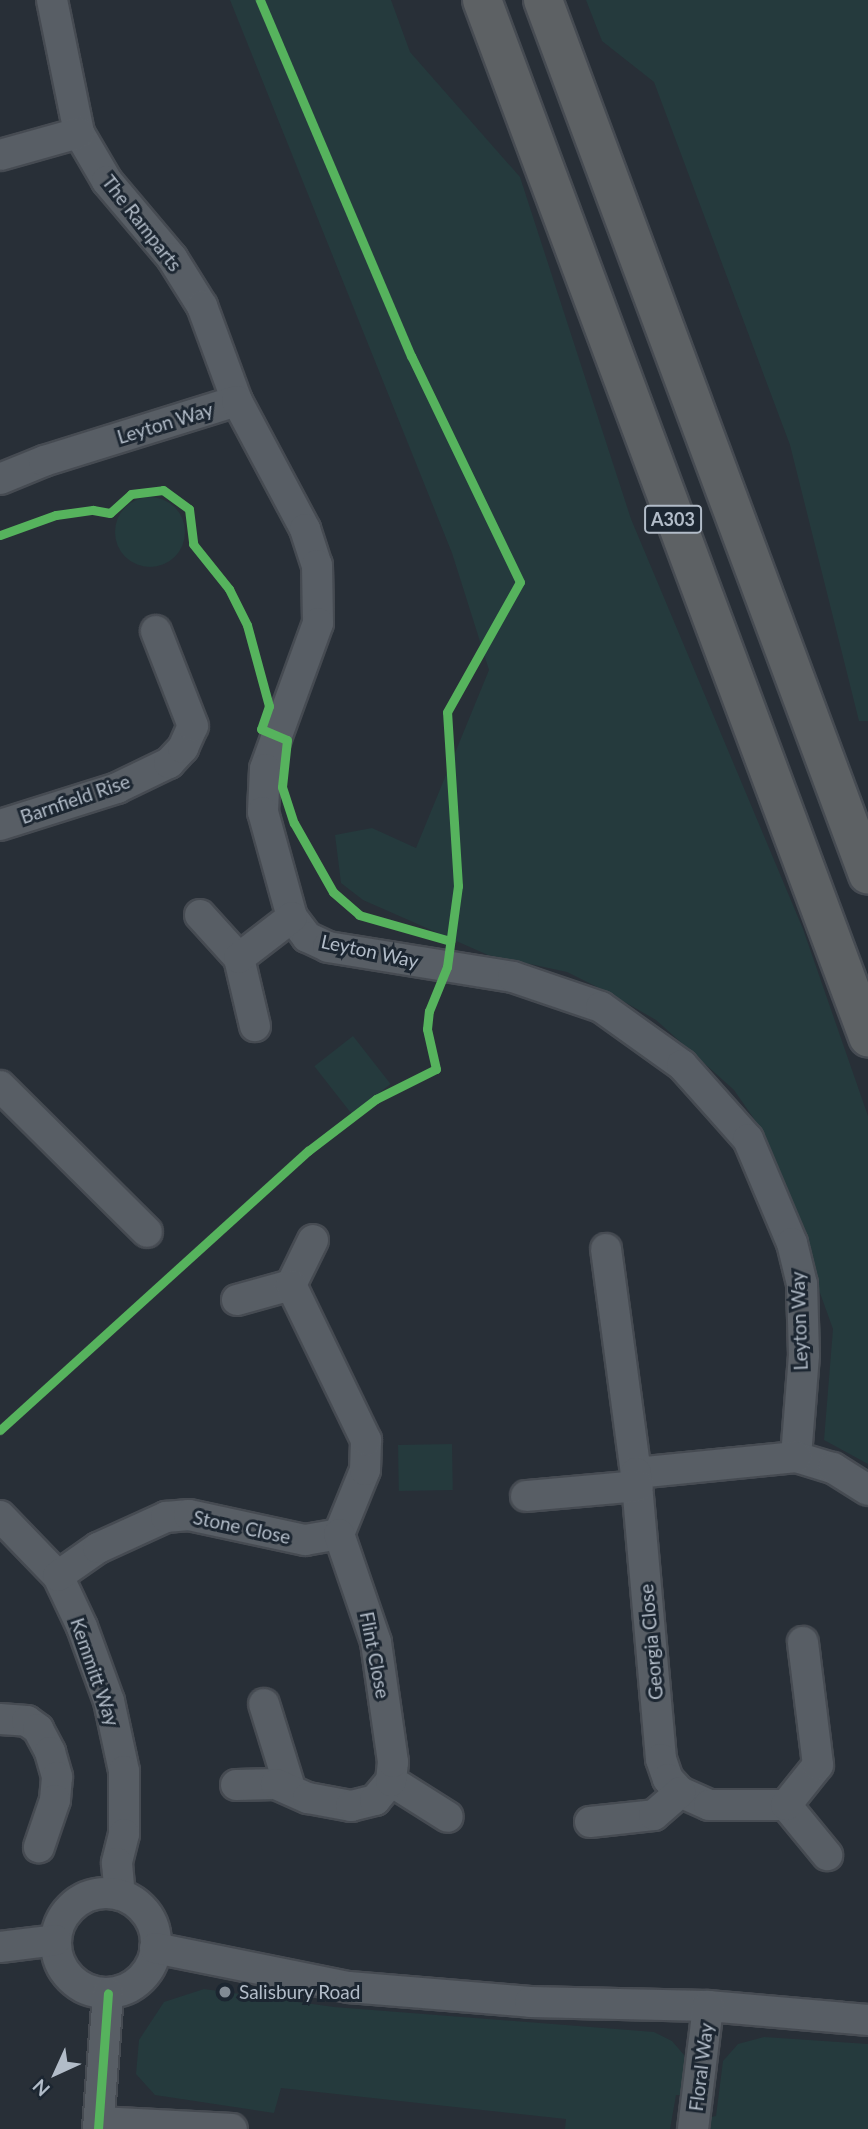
<!DOCTYPE html>
<style>
body{margin:0}
#map{position:relative;width:868px;height:2129px;overflow:hidden;background:#282f37;font-family:Lato,sans-serif}
div>[style]{position:absolute}
.green>*{inset:0;background:#253a3d;transform-origin:0 0}
.round{border-radius:50%}
.roads{filter:drop-shadow(2px 0 #464b52) drop-shadow(-2px 0 #464b52) drop-shadow(0 2px #464b52) drop-shadow(0 -2px #464b52)}
.minor>*{height:30px;margin:-15px;padding:0 15px;transform-origin:15px;border-radius:15px;background:#585e65}
.minor>.ring{margin:-15px;padding:0;box-sizing:content-box;background:none;border:30px solid #585e65;border-radius:50%}
.highway>*{height:38px;margin:-19px;padding:0 19px;transform-origin:19px;border-radius:19px;background:#5d6164}
.cycleway>*{height:9px;margin:-4.5px;padding:0 4.5px;transform-origin:4.5px;border-radius:4.5px;background:#56b35d}
.dots>*{width:19px;height:19px;translate:-50% -50%;box-sizing:border-box;border:4px solid #1c2631;border-radius:50%}
span{translate:-50% -50%;white-space:nowrap;text-align:center;line-height:1.15;-webkit-text-stroke:6px #1c2631;paint-order:stroke}
.shield-label span{padding:2px 5px;background:#1c2631;border:2px solid;border-radius:5px;-webkit-text-stroke-width:0}
.shield-label{font-size:18px;color:#b2bcc8;font-weight:700}
.street-label{font-size:19px;color:#b2bcc8}
.poi-label{font-size:19px;color:#b2bcc8}
.left{translate:0 -50%;text-align:left}
.north{position:absolute;left:21px;top:2038px;width:70px;height:70px;-webkit-text-stroke:5px #1c2631;paint-order:stroke;rotate:225deg;font-size:19px;font-weight:700;line-height:28px;text-align:center;color:#b2bcc8}
.north::after{content:'';display:block;margin:auto;width:24px;height:32px;background:#b2bcc8;clip-path:polygon(50% 0,100% 100%,50% 72%,0 100%)}
</style>
<div id="map">
<div class="green">
<div style="clip-path:polygon(230px 0,391px 0,410px 52px,520px 177px,631px 519px,803px 929px,868px 1116px,868px 1464px,824px 1440px,833px 1329px,761px 1129px,734px 1090px,656px 1020px,609px 993px,567px 972px,488px 955px,363px 900px,341px 883px,335px 835px,372px 828px,416px 848px,489px 670px,452px 553px)"></div>
<div style="clip-path:polygon(586px 0,868px 0,868px 721px,859px 721px,790px 445px,654px 82px,602px 41px)"></div>
<div class="round" style="left:115px;top:497px;width:70px;height:70px"></div>
<div style="left:353px;top:1036px;width:61px;height:49px;rotate:52deg"></div>
<div style="left:452px;top:1444px;width:46px;height:54px;rotate:89deg"></div>
<div style="clip-path:polygon(204px 1989px,334px 2007px,654px 2032px,672px 2041px,684px 2055px,686px 2095px,676px 2095px,670px 2129px,565px 2129px,566px 2119px,281px 2088px,274px 2113px,155px 2095px,136px 2074px,139px 2040px,164px 2002px)"></div>
<div style="clip-path:polygon(764px 2037px,868px 2044px,868px 2129px,705px 2129px,703px 2119px,716px 2116px,723px 2061px,738px 2044px)"></div>
</div>
<div class="roads">
<div class="minor">
<div style="left:52px;top:0;width:136px;rotate:78.5deg"></div>
<div style="left:79px;top:133px;width:56px;rotate:59.7deg"></div>
<div style="left:107px;top:181px;width:101px;rotate:49.8deg"></div>
<div style="left:172px;top:258px;width:57px;rotate:58deg"></div>
<div style="left:202px;top:306px;width:101px;rotate:69.8deg"></div>
<div style="left:0;top:155px;width:82px;rotate:-15.6deg"></div>
<div style="left:0;top:479px;width:48px;rotate:-22.2deg"></div>
<div style="left:44px;top:461px;width:202px;rotate:-17.3deg"></div>
<div style="left:237px;top:401px;width:145px;rotate:62deg"></div>
<div style="left:305px;top:529px;width:38px;rotate:72deg"></div>
<div style="left:317px;top:565px;width:58px;rotate:89deg"></div>
<div style="left:318px;top:623px;width:155px;rotate:110deg"></div>
<div style="left:265px;top:769px;width:43px;rotate:92.7deg"></div>
<div style="left:263px;top:812px;width:109px;rotate:74.6deg"></div>
<div style="left:292px;top:917px;width:25px;rotate:53deg"></div>
<div style="left:307px;top:937px;width:23px;rotate:25deg"></div>
<div style="left:328px;top:947px;width:187px;rotate:9.2deg"></div>
<div style="left:513px;top:977px;width:93px;rotate:18.8deg"></div>
<div style="left:601px;top:1007px;width:100px;rotate:35.6deg"></div>
<div style="left:682px;top:1065px;width:99px;rotate:48.3deg"></div>
<div style="left:748px;top:1139px;width:113px;rotate:67.1deg"></div>
<div style="left:792px;top:1243px;width:42px;rotate:76.3deg"></div>
<div style="left:802px;top:1284px;width:71px;rotate:88.4deg"></div>
<div style="left:804px;top:1355px;width:102px;rotate:94.5deg"></div>
<div style="left:796px;top:1457px;width:39px;rotate:17deg"></div>
<div style="left:833px;top:1468px;width:41px;rotate:32.2deg"></div>
<div style="left:0;top:825px;width:123px;rotate:-17.5deg"></div>
<div style="left:117px;top:788px;width:58px;rotate:-25.7deg"></div>
<div style="left:169px;top:763px;width:21px;rotate:-47deg"></div>
<div style="left:183px;top:748px;width:24px;rotate:-66deg"></div>
<div style="left:193px;top:726px;width:102px;rotate:-111.3deg"></div>
<div style="left:200px;top:915px;width:58px;rotate:47.8deg"></div>
<div style="left:239px;top:958px;width:70px;rotate:76.8deg"></div>
<div style="left:239px;top:958px;width:67px;rotate:-37.7deg"></div>
<div style="left:0;top:1086px;width:207px;rotate:44.8deg"></div>
<div style="left:606px;top:1249px;width:226px;rotate:82.4deg"></div>
<div style="left:636px;top:1473px;width:161px;rotate:-5.7deg"></div>
<div style="left:237px;top:1300px;width:56px;rotate:-15.5deg"></div>
<div style="left:291px;top:1285px;width:50px;rotate:-63.9deg"></div>
<div style="left:636px;top:1473px;width:287px;rotate:85deg"></div>
<div style="left:661px;top:1759px;width:21px;rotate:71deg"></div>
<div style="left:668px;top:1779px;width:18px;rotate:47deg"></div>
<div style="left:680px;top:1792px;width:32px;rotate:24deg"></div>
<div style="left:709px;top:1805px;width:77px"></div>
<div style="left:786px;top:1805px;width:65px;rotate:50.6deg"></div>
<div style="left:526px;top:1496px;width:112px;rotate:-5.1deg"></div>
<div style="left:0;top:1516px;width:83px;rotate:46deg"></div>
<div style="left:58px;top:1576px;width:56px;rotate:64.8deg"></div>
<div style="left:82px;top:1627px;width:79px;rotate:70deg"></div>
<div style="left:109px;top:1701px;width:72px;rotate:77.9deg"></div>
<div style="left:124px;top:1771px;width:63px;rotate:90deg"></div>
<div style="left:124px;top:1834px;width:30px;rotate:104deg"></div>
<div style="left:117px;top:1863px;width:32px;rotate:85deg"></div>
<div style="left:58px;top:1576px;width:49px;rotate:-35deg"></div>
<div style="left:98px;top:1548px;width:75px;rotate:-24.5deg"></div>
<div style="left:166px;top:1517px;width:23px;rotate:-5deg"></div>
<div style="left:189px;top:1515px;width:119px;rotate:12.2deg"></div>
<div style="left:305px;top:1540px;width:35px;rotate:-10deg"></div>
<div style="left:339px;top:1534px;width:69px;rotate:-67.9deg"></div>
<div style="left:365px;top:1470px;width:30px;rotate:-88deg"></div>
<div style="left:366px;top:1440px;width:172px;rotate:-115.8deg"></div>
<div style="left:264px;top:1704px;width:88px;rotate:72.8deg"></div>
<div style="left:0;top:1719px;width:27px;rotate:4deg"></div>
<div style="left:27px;top:1721px;width:14px;rotate:36deg"></div>
<div style="left:38px;top:1729px;width:26px;rotate:62deg"></div>
<div style="left:50px;top:1752px;width:26px;rotate:74deg"></div>
<div style="left:57px;top:1777px;width:23px;rotate:95deg"></div>
<div style="left:55px;top:1800px;width:50px;rotate:108.8deg"></div>
<div style="left:391px;top:1781px;width:67px;rotate:32.3deg"></div>
<div style="left:236px;top:1785px;width:40px;rotate:-1.4deg"></div>
<div style="left:276px;top:1784px;width:35px;rotate:24deg"></div>
<div style="left:308px;top:1798px;width:44px;rotate:10.5deg"></div>
<div style="left:351px;top:1806px;width:25px;rotate:-14deg"></div>
<div style="left:375px;top:1800px;width:25px;rotate:-50deg"></div>
<div style="left:391px;top:1781px;width:19px;rotate:-84deg"></div>
<div style="left:393px;top:1762px;width:121px;rotate:-98.1deg"></div>
<div style="left:376px;top:1642px;width:114px;rotate:-108.9deg"></div>
<div style="left:786px;top:1805px;width:51px;rotate:-51.3deg"></div>
<div style="left:818px;top:1765px;width:124px;rotate:-97deg"></div>
<div style="left:590px;top:1822px;width:64px;rotate:-6.2deg"></div>
<div style="left:654px;top:1815px;width:35px;rotate:-41deg"></div>
<div class="ring" style="left:56px;top:1893px;width:70px;height:70px"></div>
<div style="left:0;top:1947px;width:56px;rotate:-7.1deg"></div>
<div style="left:155px;top:1948px;width:198px;rotate:11.4deg"></div>
<div style="left:349px;top:1987px;width:182px;rotate:4.7deg"></div>
<div style="left:530px;top:2002px;width:178px;rotate:1.3deg"></div>
<div style="left:708px;top:2006px;width:161px;rotate:5deg"></div>
<div style="left:99px;top:2122px;width:133px;rotate:3deg"></div>
<div style="left:98px;top:2129px;width:136px;rotate:-85.8deg"></div>
<div style="left:693px;top:2129px;width:124px;rotate:-83deg"></div>
</div>
<div class="highway">
<div style="left:482px;top:0;width:1107px;rotate:69.58deg"></div>
<div style="left:543px;top:0;width:933px;rotate:69.62deg"></div>
</div>
</div>
<div class="cycleway">
<div style="left:0;top:535px;width:59px;rotate:-19.7deg"></div>
<div style="left:56px;top:515px;width:37px;rotate:-8deg"></div>
<div style="left:93px;top:510px;width:17px;rotate:10deg"></div>
<div style="left:110px;top:513px;width:28px;rotate:-42deg"></div>
<div style="left:131px;top:494px;width:32px;rotate:-7deg"></div>
<div style="left:163px;top:490px;width:32px;rotate:36deg"></div>
<div style="left:189px;top:509px;width:35px;rotate:83deg"></div>
<div style="left:193px;top:544px;width:58px;rotate:51.3deg"></div>
<div style="left:229px;top:589px;width:40px;rotate:63.4deg"></div>
<div style="left:247px;top:625px;width:84px;rotate:74.8deg"></div>
<div style="left:269px;top:706px;width:24px;rotate:109deg"></div>
<div style="left:261px;top:729px;width:28px;rotate:23deg"></div>
<div style="left:287px;top:740px;width:47px;rotate:96.1deg"></div>
<div style="left:282px;top:787px;width:38px;rotate:72deg"></div>
<div style="left:294px;top:823px;width:79px;rotate:60.5deg"></div>
<div style="left:333px;top:892px;width:35px;rotate:41deg"></div>
<div style="left:359px;top:915px;width:95px;rotate:15.9deg"></div>
<div style="left:0;top:1430px;width:416px;rotate:-42.2deg"></div>
<div style="left:308px;top:1151px;width:86px;rotate:-37.4deg"></div>
<div style="left:376px;top:1099px;width:67px;rotate:-26.6deg"></div>
<div style="left:436px;top:1069px;width:41px;rotate:-102.7deg"></div>
<div style="left:427px;top:1029px;width:18px;rotate:-84deg"></div>
<div style="left:429px;top:1011px;width:48px;rotate:-67.8deg"></div>
<div style="left:447px;top:967px;width:82px;rotate:-82.3deg"></div>
<div style="left:458px;top:886px;width:174px;rotate:-93.6deg"></div>
<div style="left:447px;top:712px;width:149px;rotate:-60.7deg"></div>
<div style="left:520px;top:582px;width:251px;rotate:-115.7deg"></div>
<div style="left:411px;top:356px;width:387px;rotate:-113deg"></div>
<div style="left:98px;top:2129px;width:136px;rotate:-85.8deg"></div>
</div>
<div class="dots">
<div style="left:225px;top:1992px;background:#828b95"></div>
</div>
<div class="shield-label">
<span style="left:673px;top:519px">A303</span>
</div>
<div class="street-label">
<span style="left:142px;top:223px;rotate:52deg">The Ramparts</span>
<span style="left:165px;top:423px;rotate:-17deg">Leyton Way</span>
<span style="left:75px;top:799px;rotate:-19deg">Barnfield Rise</span>
<span style="left:370px;top:951px;rotate:12deg">Leyton Way</span>
<span style="left:799px;top:1321px;rotate:-92deg">Leyton Way</span>
<span style="left:242px;top:1527px;rotate:12deg">Stone Close</span>
<span style="left:651px;top:1642px;rotate:-95deg">Georgia Close</span>
<span style="left:375px;top:1655px;rotate:79deg">Flint Close</span>
<span style="left:95px;top:1672px;rotate:71deg">Kemmitt Way</span>
<span style="left:701px;top:2067px;rotate:-83deg">Floral Way</span>
</div>
<div class="poi-label">
<span class="left" style="left:239px;top:1992px">Salisbury Road</span>
</div>
<div class="north">N</div>
</div>
